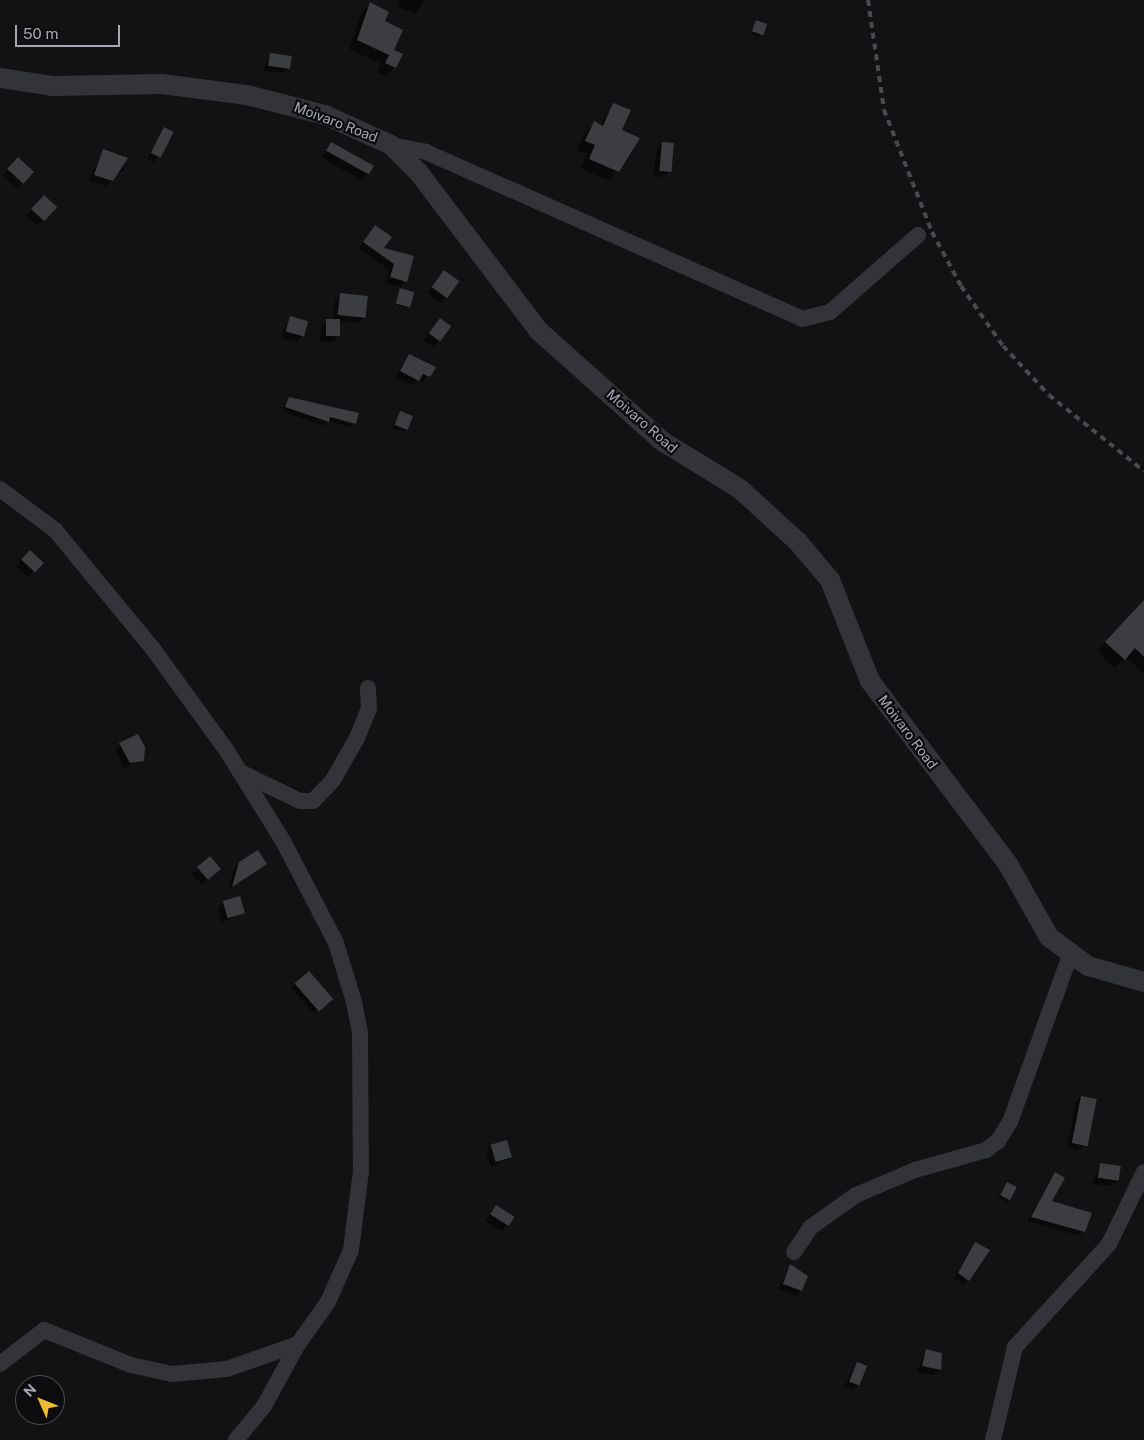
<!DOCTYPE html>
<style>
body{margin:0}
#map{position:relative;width:1144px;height:1440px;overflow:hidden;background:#121214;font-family:"Public Sans",sans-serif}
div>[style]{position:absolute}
.shadow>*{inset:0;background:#0007;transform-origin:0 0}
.building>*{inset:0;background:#3c3d41;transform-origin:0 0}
.minor>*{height:16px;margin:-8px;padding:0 8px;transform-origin:8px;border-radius:8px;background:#333439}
.tertiary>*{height:20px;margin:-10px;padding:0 10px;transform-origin:10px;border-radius:10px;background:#333439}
.rail>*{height:4px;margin-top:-2px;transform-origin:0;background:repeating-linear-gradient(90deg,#484a50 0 6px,transparent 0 11px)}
span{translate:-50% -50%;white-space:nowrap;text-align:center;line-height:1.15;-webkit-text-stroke:4.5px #0d0d0f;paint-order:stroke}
.street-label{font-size:14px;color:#a4a8b4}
.north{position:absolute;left:15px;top:1375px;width:50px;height:50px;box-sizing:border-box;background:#0d0d0f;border:1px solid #494b51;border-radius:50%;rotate:314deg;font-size:14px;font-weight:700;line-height:20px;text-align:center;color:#a4a8b4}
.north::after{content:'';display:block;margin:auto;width:18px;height:22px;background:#edbc31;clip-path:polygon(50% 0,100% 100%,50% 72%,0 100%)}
.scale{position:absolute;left:15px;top:25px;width:105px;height:22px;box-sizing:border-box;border:2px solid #a4a8b4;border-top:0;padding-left:6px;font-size:15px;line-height:18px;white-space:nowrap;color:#a4a8b4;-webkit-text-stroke:4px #0d0d0f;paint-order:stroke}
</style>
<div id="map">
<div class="shadow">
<div style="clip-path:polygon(399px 0,424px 0,416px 13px,397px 7px)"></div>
<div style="clip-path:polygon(370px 4px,383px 22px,393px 50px,395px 67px,386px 76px,377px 72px,381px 64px,349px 49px,361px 13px)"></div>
<div style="clip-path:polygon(757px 22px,761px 34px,759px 37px,750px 33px)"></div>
<div style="clip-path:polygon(270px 55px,289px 68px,284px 73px,263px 71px)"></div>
<div style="clip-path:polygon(614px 104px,620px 131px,638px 139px,609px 181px,581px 168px,587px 154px,577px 150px,585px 132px,594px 123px,600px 125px)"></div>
<div style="left:165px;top:128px;width:8px;height:36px;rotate:30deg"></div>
<div style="clip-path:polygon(663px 143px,669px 172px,663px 177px,653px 176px,657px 149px)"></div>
<div style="clip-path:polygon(332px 144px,368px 175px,362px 181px,321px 157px)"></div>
<div style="clip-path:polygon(103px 151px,126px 158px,123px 170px,106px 186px,89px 180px)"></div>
<div style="left:18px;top:158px;width:21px;height:23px;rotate:43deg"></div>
<div style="left:44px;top:196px;width:16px;height:26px;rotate:43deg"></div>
<div style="clip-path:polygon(370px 233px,382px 249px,413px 257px,401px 287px,385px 283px,389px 270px,359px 248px)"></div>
<div style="clip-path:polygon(444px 272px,447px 297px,441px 303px,427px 293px)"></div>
<div style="clip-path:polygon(400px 290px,409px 306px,406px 308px,395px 305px)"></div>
<div style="clip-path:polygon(341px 294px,364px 318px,358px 323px,339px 321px,338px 336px,333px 342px,320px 341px,321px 326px,333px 320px,335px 300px)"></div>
<div style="clip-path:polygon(290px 318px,302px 336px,297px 342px,281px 338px)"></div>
<div style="clip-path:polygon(440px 320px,439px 341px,433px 347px,424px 340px)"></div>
<div style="clip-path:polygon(409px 355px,434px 368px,423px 382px,418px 380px,412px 385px,395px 377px)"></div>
<div style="clip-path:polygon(289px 398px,355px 423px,351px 427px,328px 421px,323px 426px,282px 411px)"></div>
<div style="clip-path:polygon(400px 413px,406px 429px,404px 432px,393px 428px)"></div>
<div style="left:30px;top:552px;width:16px;height:20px;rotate:43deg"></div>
<div style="clip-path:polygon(1144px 601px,1144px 674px,1126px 657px,1115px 668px,1097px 651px)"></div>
<div style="clip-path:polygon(120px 744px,143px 760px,124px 768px,115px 749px)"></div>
<div style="clip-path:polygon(210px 858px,214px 875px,202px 885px,192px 874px)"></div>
<div style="clip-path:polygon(240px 863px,265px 864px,228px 890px,234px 869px)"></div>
<div style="clip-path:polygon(224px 902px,243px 913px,222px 923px,218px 908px)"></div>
<div style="clip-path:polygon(295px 984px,331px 999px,313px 1013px,291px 988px)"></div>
<div style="clip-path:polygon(1081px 1097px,1084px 1145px,1079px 1150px,1067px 1148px,1076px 1102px)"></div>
<div style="clip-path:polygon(492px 1146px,511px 1157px,491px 1167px,486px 1151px)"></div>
<div style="clip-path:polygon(1100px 1165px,1118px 1181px,1112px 1186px,1092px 1184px)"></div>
<div style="clip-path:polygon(1055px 1174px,1051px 1201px,1091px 1214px,1080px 1236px,1027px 1221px)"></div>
<div style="clip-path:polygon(1007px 1183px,1009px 1200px,1007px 1202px,998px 1197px)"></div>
<div style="clip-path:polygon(496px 1206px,513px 1217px,502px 1231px,485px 1221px)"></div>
<div style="clip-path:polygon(975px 1243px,968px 1280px,964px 1285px,954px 1278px)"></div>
<div style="clip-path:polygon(791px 1265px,801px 1290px,796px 1296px,778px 1289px)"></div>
<div style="clip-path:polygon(926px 1351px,940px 1370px,934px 1375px,917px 1372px)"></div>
<div style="clip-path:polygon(857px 1363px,858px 1384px,853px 1390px,844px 1387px)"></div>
</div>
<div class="building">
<div style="clip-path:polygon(370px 2px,389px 12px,385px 21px,403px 30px,394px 50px,403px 54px,396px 68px,385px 63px,389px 55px,357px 40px)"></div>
<div style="left:756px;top:20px;width:12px;height:12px;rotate:20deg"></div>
<div style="left:270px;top:53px;width:22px;height:13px;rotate:8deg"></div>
<div style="clip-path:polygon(613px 103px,631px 110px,622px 130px,640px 138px,619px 172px,589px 159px,595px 145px,585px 141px,594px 121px,603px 126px)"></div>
<div style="left:164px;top:127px;width:11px;height:29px;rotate:27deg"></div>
<div style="left:331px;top:142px;width:49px;height:10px;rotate:29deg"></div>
<div style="left:662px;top:142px;width:12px;height:29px;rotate:5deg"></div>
<div style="clip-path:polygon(103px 149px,128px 158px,113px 181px,94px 175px)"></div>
<div style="left:18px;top:157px;width:22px;height:16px;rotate:43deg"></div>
<div style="left:44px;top:195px;width:18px;height:19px;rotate:43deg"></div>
<div style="clip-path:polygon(375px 225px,392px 237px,384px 248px,414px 256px,407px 282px,390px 277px,394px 264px,363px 242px)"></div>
<div style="left:444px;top:270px;width:19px;height:21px;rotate:36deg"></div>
<div style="left:400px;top:288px;width:15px;height:16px;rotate:16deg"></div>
<div style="left:340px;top:293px;width:28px;height:22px;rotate:6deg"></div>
<div style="left:290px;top:316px;width:19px;height:16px;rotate:16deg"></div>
<div style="left:440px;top:318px;width:14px;height:19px;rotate:36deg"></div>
<div style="left:326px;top:319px;width:14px;height:17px"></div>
<div style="clip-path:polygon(409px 354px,436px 367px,430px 377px,423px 374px,419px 381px,400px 371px)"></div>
<div style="clip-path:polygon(289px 397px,359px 413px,356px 424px,330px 417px,329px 422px,285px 407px)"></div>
<div style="left:400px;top:411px;width:14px;height:15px;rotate:21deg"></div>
<div style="left:30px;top:550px;width:19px;height:13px;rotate:43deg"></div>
<div style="clip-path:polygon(1144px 600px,1144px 657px,1135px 648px,1125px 660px,1105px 642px)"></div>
<div style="clip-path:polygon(138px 734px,145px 747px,144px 761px,130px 763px,119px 743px)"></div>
<div style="clip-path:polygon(258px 850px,267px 864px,232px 887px,239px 862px)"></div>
<div style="left:210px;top:856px;width:17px;height:17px;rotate:50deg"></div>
<div style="left:240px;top:896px;width:18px;height:18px;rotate:74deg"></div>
<div style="left:309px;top:971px;width:37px;height:19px;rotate:49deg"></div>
<div style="left:1081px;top:1096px;width:16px;height:48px;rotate:11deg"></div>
<div style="left:507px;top:1140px;width:18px;height:17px;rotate:74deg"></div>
<div style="left:1100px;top:1163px;width:21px;height:15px;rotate:8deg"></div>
<div style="clip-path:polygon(1055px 1172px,1065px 1178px,1052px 1201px,1092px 1213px,1085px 1232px,1031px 1217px)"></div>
<div style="left:1007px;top:1182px;width:11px;height:15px;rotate:27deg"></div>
<div style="left:496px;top:1205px;width:22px;height:11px;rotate:32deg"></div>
<div style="clip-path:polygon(975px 1242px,990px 1250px,969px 1281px,958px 1273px)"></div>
<div style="clip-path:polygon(790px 1264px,808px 1276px,802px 1291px,783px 1284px)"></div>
<div style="clip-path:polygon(926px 1349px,942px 1353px,941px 1370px,922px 1366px)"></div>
<div style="left:857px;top:1362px;width:11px;height:21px;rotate:22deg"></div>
</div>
<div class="minor">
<div style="left:391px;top:145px;width:36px;rotate:11deg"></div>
<div style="left:426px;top:152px;width:411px;rotate:23.9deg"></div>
<div style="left:802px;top:319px;width:29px;rotate:-14deg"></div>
<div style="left:830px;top:312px;width:117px;rotate:-41.2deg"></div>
<div style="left:0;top:489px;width:69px;rotate:36.7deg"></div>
<div style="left:55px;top:530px;width:154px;rotate:50.5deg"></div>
<div style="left:153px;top:649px;width:126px;rotate:54deg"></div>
<div style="left:227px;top:751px;width:106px;rotate:58.1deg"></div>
<div style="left:283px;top:841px;width:115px;rotate:62.5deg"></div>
<div style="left:336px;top:943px;width:62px;rotate:73deg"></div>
<div style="left:354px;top:1002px;width:32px;rotate:79deg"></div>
<div style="left:360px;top:1033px;width:138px;rotate:89.6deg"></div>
<div style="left:361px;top:1171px;width:80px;rotate:97.2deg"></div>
<div style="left:351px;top:1250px;width:57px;rotate:113.9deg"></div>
<div style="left:328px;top:1302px;width:52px;rotate:125.5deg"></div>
<div style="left:298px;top:1344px;width:71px;rotate:118.7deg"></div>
<div style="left:264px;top:1406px;width:44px;rotate:129.5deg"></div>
<div style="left:240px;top:772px;width:67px;rotate:25.8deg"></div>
<div style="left:300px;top:801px;width:13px"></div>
<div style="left:313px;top:801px;width:29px;rotate:-46deg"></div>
<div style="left:333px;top:780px;width:48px;rotate:-60.3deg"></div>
<div style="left:357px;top:738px;width:31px;rotate:-68deg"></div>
<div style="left:369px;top:709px;width:21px;rotate:-93deg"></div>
<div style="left:794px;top:1252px;width:30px;rotate:-56deg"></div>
<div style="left:811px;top:1227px;width:55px;rotate:-35.4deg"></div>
<div style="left:856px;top:1195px;width:64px;rotate:-23deg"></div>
<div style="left:915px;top:1170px;width:74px;rotate:-15.7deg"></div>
<div style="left:986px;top:1150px;width:15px;rotate:-37deg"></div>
<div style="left:998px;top:1141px;width:22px;rotate:-58deg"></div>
<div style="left:1010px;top:1122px;width:177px;rotate:-70.2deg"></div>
<div style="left:0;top:1364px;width:56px;rotate:-37.7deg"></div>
<div style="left:44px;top:1330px;width:94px;rotate:21.9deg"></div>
<div style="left:131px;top:1365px;width:42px;rotate:12.4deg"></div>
<div style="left:172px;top:1374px;width:55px;rotate:-5.2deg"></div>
<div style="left:227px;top:1369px;width:75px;rotate:-19.4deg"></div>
<div style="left:993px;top:1440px;width:96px;rotate:-76.7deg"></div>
<div style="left:1015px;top:1347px;width:139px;rotate:-47.6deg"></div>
<div style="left:1109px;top:1244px;width:80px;rotate:-64.1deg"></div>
</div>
<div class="tertiary">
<div style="left:0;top:78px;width:54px;rotate:8.6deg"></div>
<div style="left:53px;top:86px;width:109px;rotate:-1.1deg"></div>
<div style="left:162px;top:84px;width:86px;rotate:7.4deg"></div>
<div style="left:247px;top:95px;width:81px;rotate:14.4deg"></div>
<div style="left:325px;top:115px;width:72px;rotate:24.4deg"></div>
<div style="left:391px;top:145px;width:40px;rotate:45deg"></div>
<div style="left:419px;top:173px;width:198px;rotate:52.8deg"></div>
<div style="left:539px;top:331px;width:165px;rotate:41.8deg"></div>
<div style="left:662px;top:441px;width:92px;rotate:31.6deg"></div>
<div style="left:740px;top:489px;width:79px;rotate:42.4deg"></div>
<div style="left:798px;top:542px;width:50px;rotate:49.9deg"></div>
<div style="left:830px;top:580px;width:109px;rotate:68.4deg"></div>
<div style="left:870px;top:681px;width:229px;rotate:53deg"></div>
<div style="left:1008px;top:864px;width:84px;rotate:60.7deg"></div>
<div style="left:1049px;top:937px;width:49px;rotate:36.6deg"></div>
<div style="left:1088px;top:966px;width:58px;rotate:15.9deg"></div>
</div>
<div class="rail">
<div style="left:868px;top:0;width:111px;rotate:81.7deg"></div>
<div style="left:884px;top:110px;width:131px;rotate:68.5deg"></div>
<div style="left:932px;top:232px;width:61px;rotate:61.8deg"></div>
<div style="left:961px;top:286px;width:73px;rotate:55deg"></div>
<div style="left:1003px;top:346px;width:67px;rotate:46.8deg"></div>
<div style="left:1049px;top:395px;width:122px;rotate:38.7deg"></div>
</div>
<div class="street-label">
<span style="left:336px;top:122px;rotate:21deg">Moivaro Road</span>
<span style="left:642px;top:421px;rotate:41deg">Moivaro Road</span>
<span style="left:908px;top:732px;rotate:53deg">Moivaro Road</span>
</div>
<div class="north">N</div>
<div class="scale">50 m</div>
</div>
